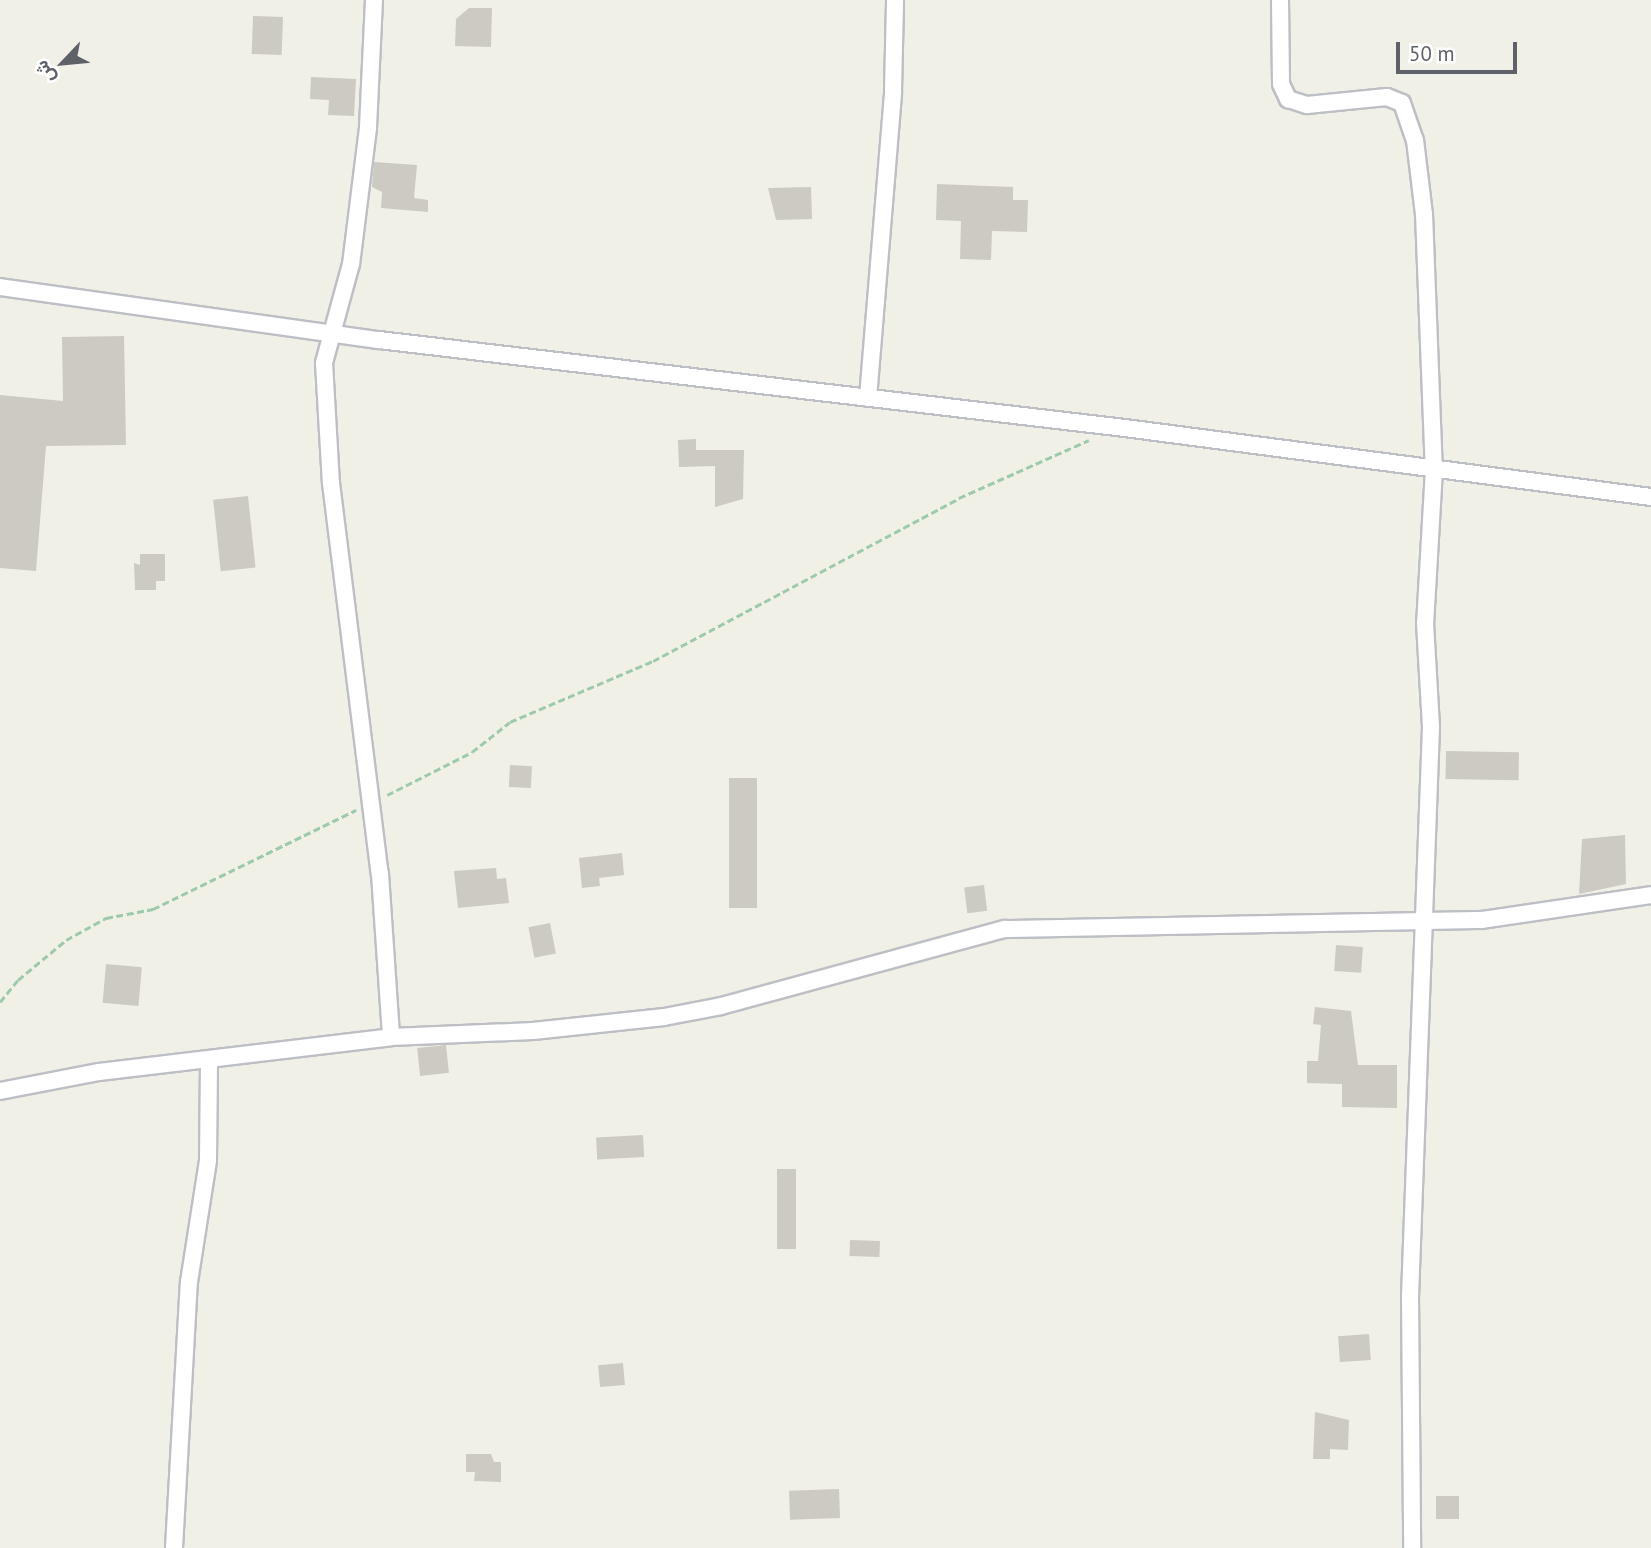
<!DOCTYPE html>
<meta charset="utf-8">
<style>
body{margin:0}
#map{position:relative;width:1651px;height:1548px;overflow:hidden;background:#f1f0e6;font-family:"PT Sans",Vazirmatn,sans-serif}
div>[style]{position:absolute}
.building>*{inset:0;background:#cccac3;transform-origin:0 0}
.path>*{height:2.5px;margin-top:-1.25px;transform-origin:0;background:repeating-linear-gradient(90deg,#9bcaae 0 7px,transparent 0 10.5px)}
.roads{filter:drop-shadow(2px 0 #bebfc5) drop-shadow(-2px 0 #bebfc5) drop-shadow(0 2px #bebfc5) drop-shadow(0 -2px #bebfc5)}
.street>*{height:16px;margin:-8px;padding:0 8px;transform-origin:8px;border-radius:8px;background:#fff}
span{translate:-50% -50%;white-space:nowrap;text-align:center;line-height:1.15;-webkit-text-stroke:6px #fff;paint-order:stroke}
.north{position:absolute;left:28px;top:28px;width:70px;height:70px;-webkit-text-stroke:5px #fff;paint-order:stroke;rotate:244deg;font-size:19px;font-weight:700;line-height:28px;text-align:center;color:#5e6167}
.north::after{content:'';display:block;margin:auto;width:24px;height:32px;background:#5e6167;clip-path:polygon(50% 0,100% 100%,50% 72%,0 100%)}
.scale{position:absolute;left:1396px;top:42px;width:121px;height:32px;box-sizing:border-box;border:4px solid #5e6167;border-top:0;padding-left:9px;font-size:21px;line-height:24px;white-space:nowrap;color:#5e6167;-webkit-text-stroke:5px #fff;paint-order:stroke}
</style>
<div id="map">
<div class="building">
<div style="clip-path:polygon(469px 8px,492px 8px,491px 47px,455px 46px,456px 19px)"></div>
<div style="left:253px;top:16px;width:30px;height:38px;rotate:2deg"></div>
<div style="clip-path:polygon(311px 77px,356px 79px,354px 116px,328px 115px,329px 100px,310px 99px)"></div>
<div style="clip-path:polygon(374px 162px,417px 165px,414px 198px,428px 200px,428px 212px,381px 208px,382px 192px,372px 187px)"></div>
<div style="clip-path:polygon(937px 184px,1013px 187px,1013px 200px,1028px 200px,1027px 232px,992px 231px,991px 260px,960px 259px,961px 221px,936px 220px)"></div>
<div style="clip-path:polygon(811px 187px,812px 219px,776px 220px,768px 188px)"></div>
<div style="clip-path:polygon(124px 336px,126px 445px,46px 446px,36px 571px,0 568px,0 395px,63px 401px,62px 337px)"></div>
<div style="clip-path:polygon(696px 439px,696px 450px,744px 450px,743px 499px,715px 507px,715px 466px,679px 467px,678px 440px)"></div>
<div style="left:248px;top:496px;width:72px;height:35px;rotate:84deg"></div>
<div style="clip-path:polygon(140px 554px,165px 554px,165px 581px,156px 581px,156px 590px,135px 590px,134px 563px,140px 565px)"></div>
<div style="left:1446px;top:751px;width:73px;height:28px;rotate:1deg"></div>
<div style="left:510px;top:765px;width:22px;height:22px;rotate:3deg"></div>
<div style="left:729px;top:778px;width:28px;height:130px"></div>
<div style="clip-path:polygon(1625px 835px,1626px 884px,1579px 894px,1582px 839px)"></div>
<div style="clip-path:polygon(622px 853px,624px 875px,599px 878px,600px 886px,582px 888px,579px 858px)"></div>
<div style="clip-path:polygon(496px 868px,497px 879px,506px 878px,509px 903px,458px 908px,454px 871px)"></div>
<div style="left:984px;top:885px;width:26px;height:20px;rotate:83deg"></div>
<div style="left:550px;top:923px;width:31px;height:22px;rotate:79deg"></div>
<div style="left:1336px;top:945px;width:27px;height:26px;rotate:4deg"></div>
<div style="left:106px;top:964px;width:36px;height:39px;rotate:5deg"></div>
<div style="clip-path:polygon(1315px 1007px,1351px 1011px,1358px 1065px,1397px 1065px,1397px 1108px,1342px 1107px,1342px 1084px,1307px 1083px,1307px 1061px,1318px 1061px,1321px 1025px,1313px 1024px)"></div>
<div style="left:446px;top:1045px;width:28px;height:29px;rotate:84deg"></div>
<div style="left:643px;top:1135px;width:22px;height:47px;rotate:87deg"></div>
<div style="left:777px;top:1169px;width:19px;height:80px"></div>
<div style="left:850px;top:1240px;width:30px;height:16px;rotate:2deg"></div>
<div style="left:1369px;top:1334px;width:26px;height:31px;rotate:86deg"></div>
<div style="left:623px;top:1363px;width:22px;height:25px;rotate:85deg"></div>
<div style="clip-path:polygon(1315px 1412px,1349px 1420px,1348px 1450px,1330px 1449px,1330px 1459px,1313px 1459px)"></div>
<div style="clip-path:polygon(466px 1454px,491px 1454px,494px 1462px,501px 1462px,501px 1482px,474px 1481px,475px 1472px,466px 1472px)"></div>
<div style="left:839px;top:1489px;width:29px;height:50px;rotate:88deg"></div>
<div style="left:1436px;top:1496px;width:23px;height:23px"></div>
</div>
<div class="path">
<div style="left:387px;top:795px;width:95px;rotate:-26.8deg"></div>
<div style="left:472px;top:752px;width:48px;rotate:-38.3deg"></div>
<div style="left:510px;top:722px;width:155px;rotate:-23.1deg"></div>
<div style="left:653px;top:661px;width:347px;rotate:-28deg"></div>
<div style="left:959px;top:498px;width:142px;rotate:-24deg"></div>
<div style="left:0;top:1002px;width:28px;rotate:-51deg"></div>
<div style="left:18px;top:980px;width:62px;rotate:-39.8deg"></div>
<div style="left:66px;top:940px;width:46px;rotate:-28.8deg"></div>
<div style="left:106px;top:918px;width:48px;rotate:-10.8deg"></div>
<div style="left:153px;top:909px;width:226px;rotate:-26deg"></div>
</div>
<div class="roads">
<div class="street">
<div style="left:374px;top:0;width:128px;rotate:92.7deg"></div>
<div style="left:368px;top:128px;width:137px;rotate:97.1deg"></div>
<div style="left:351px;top:264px;width:103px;rotate:105.3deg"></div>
<div style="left:324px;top:363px;width:120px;rotate:86.7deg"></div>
<div style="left:331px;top:483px;width:394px;rotate:82.9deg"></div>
<div style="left:380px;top:874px;width:163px;rotate:86.1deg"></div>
<div style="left:1280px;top:0;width:84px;rotate:89.3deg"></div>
<div style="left:1281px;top:84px;width:17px;rotate:65deg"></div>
<div style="left:1288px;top:99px;width:20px;rotate:18deg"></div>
<div style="left:1307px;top:105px;width:80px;rotate:-5.7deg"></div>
<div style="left:1387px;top:97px;width:16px;rotate:22deg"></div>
<div style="left:1402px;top:103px;width:39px;rotate:71deg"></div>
<div style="left:1415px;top:140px;width:75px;rotate:83.1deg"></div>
<div style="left:1424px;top:214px;width:255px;rotate:87.8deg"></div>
<div style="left:1434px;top:469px;width:154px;rotate:93.3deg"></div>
<div style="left:1425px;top:623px;width:104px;rotate:86.7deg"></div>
<div style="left:1431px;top:727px;width:569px;rotate:92.11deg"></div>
<div style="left:1410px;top:1296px;width:252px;rotate:89.5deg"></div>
<div style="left:0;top:287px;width:383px;rotate:8deg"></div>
<div style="left:379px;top:340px;width:751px;rotate:6.73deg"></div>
<div style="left:1125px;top:428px;width:531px;rotate:7.47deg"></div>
<div style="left:868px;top:398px;width:308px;rotate:-85.3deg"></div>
<div style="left:893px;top:91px;width:91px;rotate:-88.7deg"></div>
<div style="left:0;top:1091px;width:101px;rotate:-10.9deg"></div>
<div style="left:99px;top:1072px;width:294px;rotate:-6.8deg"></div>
<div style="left:391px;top:1037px;width:142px;rotate:-2.4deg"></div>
<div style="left:533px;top:1031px;width:132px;rotate:-6.1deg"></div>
<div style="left:664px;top:1017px;width:58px;rotate:-10.9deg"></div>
<div style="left:721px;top:1006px;width:294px;rotate:-15.2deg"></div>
<div style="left:1005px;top:929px;width:477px;rotate:-1.1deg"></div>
<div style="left:1482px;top:920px;width:171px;rotate:-8.4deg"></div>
<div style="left:174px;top:1548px;width:266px;rotate:-86.8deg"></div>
<div style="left:189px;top:1282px;width:123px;rotate:-81.1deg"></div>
<div style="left:208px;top:1160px;width:101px;rotate:-89.4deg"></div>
</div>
</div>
<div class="north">ش</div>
<div class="scale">50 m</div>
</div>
